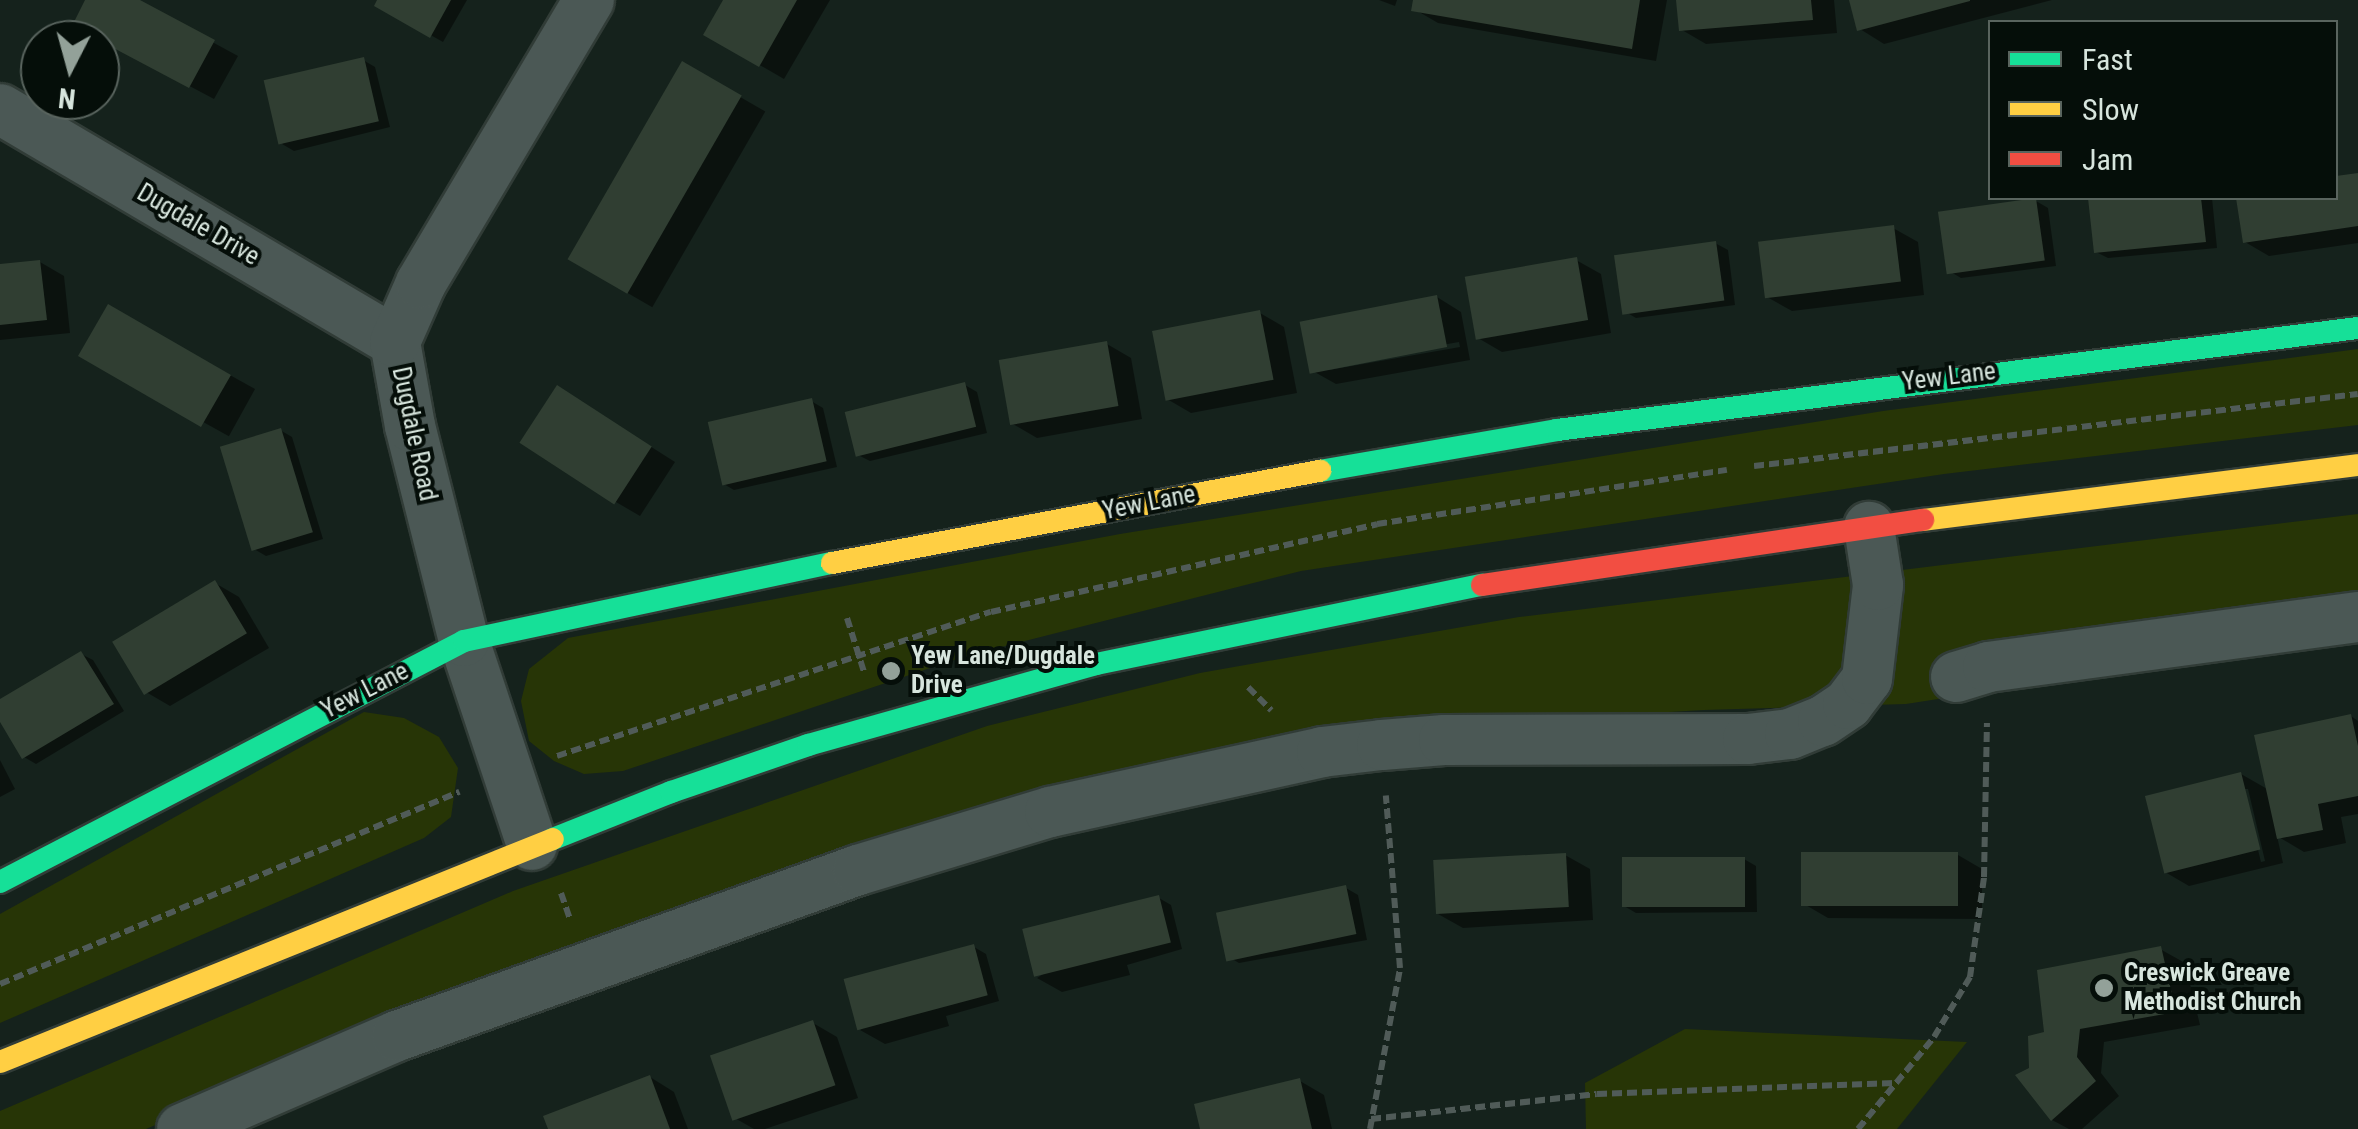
<!DOCTYPE html>
<style>
body{margin:0}
#map{position:relative;width:2358px;height:1129px;overflow:hidden;background:#15221c;font-family:"Roboto Condensed",sans-serif}
div>[style]{position:absolute}
.green>*{inset:0;background:#273506}
.shadow>*{inset:0;background:#0007;transform-origin:0 0}
.building>*{inset:0;background:#303e32;transform-origin:0 0}
.path>*{height:6px;margin-top:-3px;transform-origin:0;background:repeating-linear-gradient(90deg,#505b58 0 10px,transparent 0 15px)}
.roads{filter:drop-shadow(2px 0 #313c37) drop-shadow(-2px 0 #313c37) drop-shadow(0 2px #313c37) drop-shadow(0 -2px #313c37)}
.street>*{height:50px;margin:-25px;padding:0 25px;transform-origin:25px;border-radius:25px;background:#4b5855}
.fast>*{height:22px;margin:-11px;padding:0 11px;transform-origin:11px;border-radius:11px;background:#16e098}
.slow>*{height:22px;margin:-11px;padding:0 11px;transform-origin:11px;border-radius:11px;background:#ffcf43}
.jam>*{height:22px;margin:-11px;padding:0 11px;transform-origin:11px;border-radius:11px;background:#f24e42}
.dots>*{width:28px;height:28px;translate:-50% -50%;box-sizing:border-box;border:5px solid #050e09;border-radius:50%}
span{translate:-50% -50%;white-space:nowrap;text-align:center;line-height:1.15;-webkit-text-stroke:8px #050e09;paint-order:stroke}
.street-label{font-size:25px;color:#d7e5dd}
.poi-label{font-size:25px;color:#d7e5dd;font-weight:700}
.left{translate:0 -50%;text-align:left}
.legend{position:absolute;left:1988px;top:20px;width:350px;height:180px;box-sizing:border-box;background:#050e09;border:2px solid #59645e;margin:0;padding:12px 18px;list-style:none;font-size:30px;color:#d7e5dd}
.legend li{display:flex;align-items:center;gap:20px;height:50px}
.legend b{width:50px;border:2px solid #59645e}
.north{position:absolute;left:20px;top:20px;width:100px;height:100px;box-sizing:border-box;background:#050e09;border:2px solid #59645e;border-radius:50%;rotate:186deg;font-size:28px;font-weight:700;line-height:40px;text-align:center;color:#d7e5dd}
.north::after{content:'';display:block;margin:auto;width:35px;height:45px;background:#93a199;clip-path:polygon(50% 0,100% 100%,50% 72%,0 100%)}
</style>
<div id="map">
<div class="green">
<div style="clip-path:polygon(2358px 349px,2358px 425px,1944px 474px,1301px 571px,966px 656px,623px 771px,584px 774px,554px 761px,529px 741px,521px 701px,529px 669px,568px 638px,1120px 534px,1883px 411px)"></div>
<div style="clip-path:polygon(2358px 514px,2358px 633px,1906px 704px,1704px 710px,1322px 732px,485px 986px,146px 1129px,0 1129px,0 1111px,513px 891px,987px 726px,1200px 673px,1519px 617px)"></div>
<div style="clip-path:polygon(364px 712px,404px 718px,439px 737px,458px 768px,451px 817px,424px 838px,0 1023px,0 914px)"></div>
<div style="clip-path:polygon(1685px 1029px,1967px 1042px,1897px 1129px,1586px 1129px,1585px 1083px)"></div>
</div>
<div class="shadow">
<div style="clip-path:polygon(88px 0,135px 0,238px 56px,214px 99px,99px 38px)"></div>
<div style="clip-path:polygon(380px 0,467px 0,443px 42px,377px 5px)"></div>
<div style="clip-path:polygon(726px 0,830px 0,784px 79px,706px 34px)"></div>
<div style="clip-path:polygon(1379px 0,1397px 0,1395px 6px)"></div>
<div style="clip-path:polygon(1416px 0,1667px 0,1656px 61px,1438px 23px,1414px 9px)"></div>
<div style="clip-path:polygon(1679px 0,1834px 0,1837px 33px,1706px 44px,1682px 30px)"></div>
<div style="clip-path:polygon(1852px 0,2052px 0,1884px 44px,1860px 29px)"></div>
<div style="clip-path:polygon(363px 60px,375px 67px,390px 127px,294px 151px,282px 144px)"></div>
<div style="left:683px;top:64px;width:95px;height:226px;rotate:30deg"></div>
<div style="clip-path:polygon(2358px 175px,2358px 243px,2269px 256px,2245px 242px,2238px 198px,2336px 198px,2336px 178px)"></div>
<div style="clip-path:polygon(2091px 198px,2212px 198px,2217px 248px,2108px 258px,2096px 252px)"></div>
<div style="clip-path:polygon(2036px 201px,2048px 208px,2056px 266px,1961px 278px,1949px 271px)"></div>
<div style="clip-path:polygon(1893px 228px,1918px 242px,1924px 295px,1792px 311px,1767px 297px)"></div>
<div style="clip-path:polygon(1715px 243px,1728px 250px,1735px 305px,1636px 318px,1624px 311px)"></div>
<div style="clip-path:polygon(1576px 260px,1601px 274px,1611px 333px,1502px 352px,1478px 338px)"></div>
<div style="clip-path:polygon(40px 262px,64px 276px,70px 333px,0 340px,0 266px)"></div>
<div style="clip-path:polygon(evenodd,1437px 297px,1461px 312px,1470px 360px,1336px 384px,1311px 370px,1437px 297px,1459px 342px,1460px 347px,1329px 370px,1329px 365px,1459px 342px)"></div>
<div style="left:109px;top:308px;width:167px;height:54px;rotate:29deg"></div>
<div style="clip-path:polygon(1260px 313px,1284px 327px,1297px 393px,1191px 413px,1167px 399px)"></div>
<div style="clip-path:polygon(1107px 344px,1131px 358px,1142px 419px,1037px 438px,1013px 424px)"></div>
<div style="clip-path:polygon(965px 385px,977px 392px,987px 433px,870px 461px,858px 455px)"></div>
<div style="clip-path:polygon(811px 401px,823px 408px,837px 467px,734px 490px,722px 483px)"></div>
<div style="clip-path:polygon(582px 403px,675px 462px,640px 516px,616px 502px)"></div>
<div style="clip-path:polygon(280px 430px,292px 437px,323px 539px,266px 556px,254px 549px)"></div>
<div style="clip-path:polygon(215px 583px,239px 597px,269px 648px,170px 706px,146px 692px)"></div>
<div style="clip-path:polygon(81px 654px,93px 660px,124px 711px,36px 764px,24px 757px,0 717px,0 702px)"></div>
<div style="clip-path:polygon(evenodd,2351px 716px,2358px 721px,2358px 814px,2341px 817px,2346px 843px,2304px 852px,2277px 836px,2283px 863px,2189px 886px,2165px 872px,2241px 774px,2269px 790px,2351px 716px,2243px 789px,2248px 789px,2265px 861px,2261px 862px,2243px 789px)"></div>
<div style="clip-path:polygon(0 760px,15px 789px,0 797px)"></div>
<div style="clip-path:polygon(1565px 855px,1590px 869px,1593px 920px,1463px 928px,1438px 914px)"></div>
<div style="clip-path:polygon(1958px 855px,1982px 869px,1982px 919px,1828px 918px,1804px 904px)"></div>
<div style="clip-path:polygon(1744px 859px,1756px 866px,1757px 912px,1636px 913px,1624px 906px)"></div>
<div style="clip-path:polygon(1346px 888px,1358px 895px,1367px 940px,1239px 963px,1227px 956px)"></div>
<div style="clip-path:polygon(1159px 898px,1171px 905px,1182px 949px,1127px 965px,1130px 975px,1062px 992px,1037px 978px)"></div>
<div style="clip-path:polygon(974px 947px,986px 954px,999px 1001px,946px 1016px,949px 1026px,885px 1044px,860px 1030px)"></div>
<div style="clip-path:polygon(2160px 949px,2185px 963px,2200px 1025px,2104px 1042px,2101px 1073px,2119px 1096px,2082px 1129px,2069px 1129px,2052px 1120px,2046px 1034px)"></div>
<div style="clip-path:polygon(813px 1023px,837px 1037px,858px 1098px,765px 1129px,754px 1129px,733px 1117px)"></div>
<div style="clip-path:polygon(650px 1077px,674px 1092px,688px 1129px,551px 1129px)"></div>
<div style="clip-path:polygon(1300px 1081px,1324px 1095px,1332px 1129px,1203px 1129px)"></div>
</div>
<div class="building">
<div style="clip-path:polygon(85px 0,140px 0,215px 40px,189px 88px,72px 26px)"></div>
<div style="clip-path:polygon(377px 0,451px 0,430px 38px,374px 6px)"></div>
<div style="clip-path:polygon(723px 0,797px 0,759px 67px,703px 35px)"></div>
<div style="clip-path:polygon(1413px 0,1640px 0,1632px 49px,1411px 11px)"></div>
<div style="clip-path:polygon(1676px 0,1811px 0,1813px 20px,1679px 31px)"></div>
<div style="clip-path:polygon(1849px 0,1970px 0,1970px 1px,1857px 31px)"></div>
<div style="left:364px;top:57px;width:66px;height:103px;rotate:77deg"></div>
<div style="left:682px;top:61px;width:69px;height:229px;rotate:30deg"></div>
<div style="clip-path:polygon(2358px 173px,2358px 226px,2243px 243px,2236px 198px,2336px 198px,2336px 176px)"></div>
<div style="left:2036px;top:198px;width:63px;height:99px;rotate:82deg"></div>
<div style="clip-path:polygon(2088px 198px,2201px 198px,2206px 242px,2094px 253px)"></div>
<div style="left:1894px;top:225px;width:57px;height:137px;rotate:83deg"></div>
<div style="left:1716px;top:241px;width:60px;height:103px;rotate:82deg"></div>
<div style="left:1577px;top:257px;width:64px;height:114px;rotate:80deg"></div>
<div style="clip-path:polygon(40px 260px,47px 320px,0 325px,0 264px)"></div>
<div style="left:1437px;top:295px;width:53px;height:140px;rotate:79deg"></div>
<div style="left:108px;top:304px;width:142px;height:60px;rotate:30deg"></div>
<div style="left:1260px;top:310px;width:71px;height:110px;rotate:79deg"></div>
<div style="left:1107px;top:341px;width:66px;height:110px;rotate:80deg"></div>
<div style="left:965px;top:382px;width:46px;height:124px;rotate:76deg"></div>
<div style="left:557px;top:385px;width:113px;height:69px;rotate:33deg"></div>
<div style="left:812px;top:398px;width:65px;height:107px;rotate:77deg"></div>
<div style="left:281px;top:428px;width:109px;height:64px;rotate:73deg"></div>
<div style="left:215px;top:580px;width:62px;height:120px;rotate:59deg"></div>
<div style="clip-path:polygon(81px 651px,114px 704px,22px 759px,0 722px,0 699px)"></div>
<div style="clip-path:polygon(2351px 714px,2358px 746px,2358px 796px,2318px 804px,2323px 830px,2277px 839px,2254px 735px)"></div>
<div style="left:2241px;top:772px;width:80px;height:99px;rotate:76deg"></div>
<div style="left:1801px;top:852px;width:157px;height:54px"></div>
<div style="left:1566px;top:853px;width:54px;height:133px;rotate:87deg"></div>
<div style="left:1622px;top:857px;width:123px;height:50px"></div>
<div style="left:1346px;top:885px;width:50px;height:133px;rotate:78deg"></div>
<div style="left:1159px;top:895px;width:49px;height:141px;rotate:76deg"></div>
<div style="left:974px;top:944px;width:53px;height:135px;rotate:75deg"></div>
<div style="clip-path:polygon(2161px 946px,2176px 1012px,2080px 1029px,2077px 1057px,2096px 1081px,2051px 1121px,2015px 1075px,2029px 1068px,2028px 1036px,2044px 1032px,2037px 970px)"></div>
<div style="left:813px;top:1020px;width:69px;height:109px;rotate:71deg"></div>
<div style="clip-path:polygon(650px 1075px,670px 1129px,548px 1129px,543px 1116px)"></div>
<div style="clip-path:polygon(1300px 1078px,1312px 1129px,1200px 1129px,1194px 1104px)"></div>
</div>
<div class="path">
<div style="left:1754px;top:466px;width:608px;rotate:-6.8deg"></div>
<div style="left:847px;top:618px;width:57px;rotate:72.5deg"></div>
<div style="left:1248px;top:687px;width:33px;rotate:45deg"></div>
<div style="left:557px;top:756px;width:457px;rotate:-18.4deg"></div>
<div style="left:991px;top:612px;width:396px;rotate:-12.8deg"></div>
<div style="left:1377px;top:524px;width:354px;rotate:-8.8deg"></div>
<div style="left:561px;top:893px;width:28px;rotate:71deg"></div>
<div style="left:0;top:984px;width:498px;rotate:-22.7deg"></div>
<div style="left:1371px;top:1119px;width:227px;rotate:-6.3deg"></div>
<div style="left:1597px;top:1094px;width:298px;rotate:-2.1deg"></div>
<div style="left:1370px;top:1129px;width:164px;rotate:-79.4deg"></div>
<div style="left:1400px;top:968px;width:173px;rotate:-94.7deg"></div>
<div style="left:1858px;top:1129px;width:119px;rotate:-50.4deg"></div>
<div style="left:1934px;top:1037px;width:70px;rotate:-59deg"></div>
<div style="left:1970px;top:977px;width:101px;rotate:-82deg"></div>
<div style="left:1984px;top:877px;width:154px;rotate:-88.9deg"></div>
</div>
<div class="roads">
<div class="street">
<div style="left:0;top:109px;width:459px;rotate:30.5deg"></div>
<div style="left:1956px;top:677px;width:34px;rotate:-17deg"></div>
<div style="left:1988px;top:667px;width:373px;rotate:-7.7deg"></div>
<div style="left:532px;top:845px;width:215px;rotate:-108.4deg"></div>
<div style="left:464px;top:641px;width:222px;rotate:-104.1deg"></div>
<div style="left:410px;top:426px;width:85px;rotate:-100.1deg"></div>
<div style="left:395px;top:342px;width:64px;rotate:-66.2deg"></div>
<div style="left:421px;top:283px;width:329px;rotate:-59.3deg"></div>
<div style="left:182px;top:1129px;width:234px;rotate:-23.4deg"></div>
<div style="left:397px;top:1036px;width:490px;rotate:-19.8deg"></div>
<div style="left:858px;top:870px;width:201px;rotate:-16.8deg"></div>
<div style="left:1050px;top:812px;width:279px;rotate:-12.4deg"></div>
<div style="left:1322px;top:752px;width:60px;rotate:-6.7deg"></div>
<div style="left:1382px;top:745px;width:62px;rotate:-4.6deg"></div>
<div style="left:1444px;top:740px;width:304px;rotate:-0.2deg"></div>
<div style="left:1748px;top:739px;width:42px;rotate:-6.8deg"></div>
<div style="left:1790px;top:734px;width:35px;rotate:-22deg"></div>
<div style="left:1823px;top:721px;width:30px;rotate:-34deg"></div>
<div style="left:1848px;top:704px;width:31px;rotate:-53deg"></div>
<div style="left:1867px;top:679px;width:95px;rotate:-83.3deg"></div>
<div style="left:1878px;top:585px;width:59px;rotate:-98.8deg"></div>
</div>
<div class="fast">
<div style="left:1320px;top:471px;width:241px;rotate:-9.8deg"></div>
<div style="left:1557px;top:430px;width:807px;rotate:-7.26deg"></div>
<div style="left:553px;top:839px;width:127px;rotate:-21.7deg"></div>
<div style="left:671px;top:792px;width:145px;rotate:-18.9deg"></div>
<div style="left:808px;top:745px;width:299px;rotate:-15.7deg"></div>
<div style="left:1096px;top:664px;width:394px;rotate:-11.6deg"></div>
<div style="left:0;top:882px;width:523px;rotate:-27.45deg"></div>
<div style="left:464px;top:641px;width:376px;rotate:-12deg"></div>
</div>
<div class="slow">
<div style="left:1923px;top:520px;width:438px;rotate:-7.2deg"></div>
<div style="left:832px;top:563px;width:497px;rotate:-10.7deg"></div>
<div style="left:0;top:1062px;width:596px;rotate:-21.96deg"></div>
</div>
<div class="jam">
<div style="left:1482px;top:585px;width:446px;rotate:-8.4deg"></div>
</div>
</div>
<div class="dots">
<div style="left:891px;top:671px;background:#93a199"></div>
<div style="left:2104px;top:988px;background:#93a199"></div>
</div>
<div class="street-label">
<span style="left:198px;top:225px;rotate:30deg">Dugdale Drive</span>
<span style="left:1949px;top:377px;rotate:-7deg">Yew Lane</span>
<span style="left:414px;top:434px;rotate:78deg">Dugdale Road</span>
<span style="left:1149px;top:503px;rotate:-11deg">Yew Lane</span>
<span style="left:365px;top:691px;rotate:-27deg">Yew Lane</span>
</div>
<div class="poi-label">
<span class="left" style="left:911px;top:671px">Yew Lane/Dugdale<br>Drive</span>
<span class="left" style="left:2124px;top:988px">Creswick Greave<br>Methodist Church</span>
</div>
<ul class="legend">
<li><b style="height:12px;background:#16e098"></b>Fast</li>
<li><b style="height:12px;background:#ffcf43"></b>Slow</li>
<li><b style="height:12px;background:#f24e42"></b>Jam</li>
</ul>
<div class="north">N</div>
</div>
